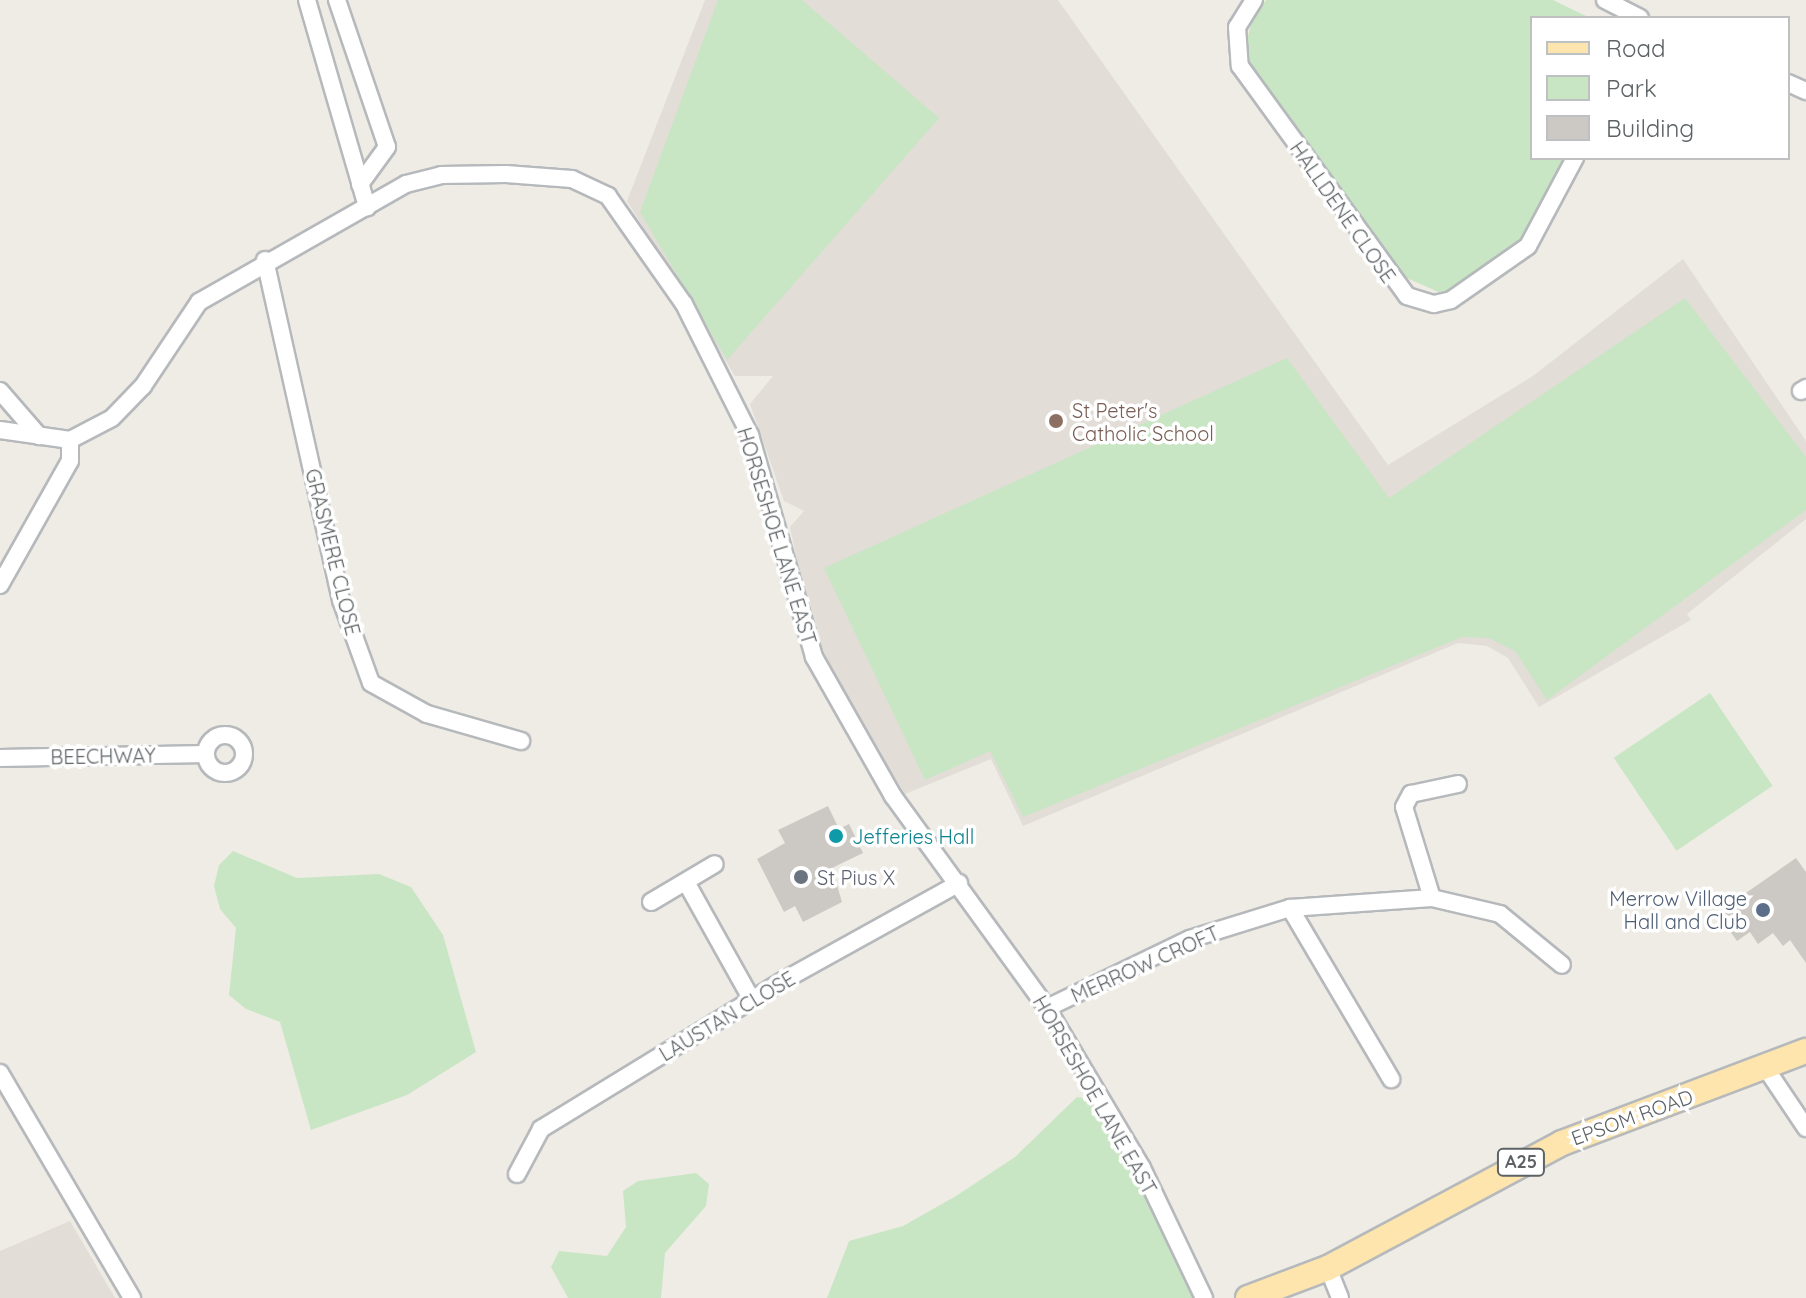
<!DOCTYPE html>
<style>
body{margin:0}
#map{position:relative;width:1806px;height:1298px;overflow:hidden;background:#efece5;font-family:Quicksand,sans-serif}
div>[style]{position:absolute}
.education>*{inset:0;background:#e2ddd7}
.green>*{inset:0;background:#c8e6c3;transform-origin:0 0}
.building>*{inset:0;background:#ccc9c4}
.roads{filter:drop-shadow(2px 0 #b6b9bc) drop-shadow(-2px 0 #b6b9bc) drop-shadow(0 2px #b6b9bc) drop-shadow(0 -2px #b6b9bc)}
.minor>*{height:16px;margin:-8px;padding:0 8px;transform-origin:8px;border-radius:8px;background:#fff}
.minor>.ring{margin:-8px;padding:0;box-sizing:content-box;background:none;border:16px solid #fff;border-radius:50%}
.primary>*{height:24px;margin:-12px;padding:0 12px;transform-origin:12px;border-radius:12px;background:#fde5ad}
.dots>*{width:22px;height:22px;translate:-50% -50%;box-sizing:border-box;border:4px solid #fff;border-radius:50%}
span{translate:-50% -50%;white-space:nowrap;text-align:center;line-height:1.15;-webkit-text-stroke:7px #fff;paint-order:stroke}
.shield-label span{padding:2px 6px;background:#fff;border:2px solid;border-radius:6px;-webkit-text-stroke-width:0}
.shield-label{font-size:18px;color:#5d6265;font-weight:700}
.street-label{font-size:20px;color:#5d6265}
.education-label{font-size:20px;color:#785e54}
.left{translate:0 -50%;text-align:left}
.culture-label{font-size:20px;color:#0d838f}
.worship-label{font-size:20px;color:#5b616d}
.service-label{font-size:20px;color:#4e5e75}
.right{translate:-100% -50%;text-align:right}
.legend{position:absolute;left:1530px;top:16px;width:260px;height:144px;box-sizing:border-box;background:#fff;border:2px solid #bec0c1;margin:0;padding:10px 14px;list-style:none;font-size:24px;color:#5d6265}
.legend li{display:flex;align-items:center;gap:16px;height:40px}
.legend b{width:40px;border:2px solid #bec0c1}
</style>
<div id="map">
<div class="education">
<div style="clip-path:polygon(705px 0,1058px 0,1388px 465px,1533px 376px,1683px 259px,1806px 441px,1806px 519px,1687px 614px,1691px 620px,1539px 707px,1508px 658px,1487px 646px,1458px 643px,1023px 826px,991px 759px,905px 794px,843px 693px,809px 619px,790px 527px,804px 511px,784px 501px,750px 404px,773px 376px,735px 376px,627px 201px)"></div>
<div style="clip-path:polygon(70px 1221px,115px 1298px,0 1298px,0 1251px)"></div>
</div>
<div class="green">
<div style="clip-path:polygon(718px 0,802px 0,939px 118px,727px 360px,640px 212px)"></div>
<div style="clip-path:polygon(1266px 0,1553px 0,1590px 18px,1532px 18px,1532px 158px,1564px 158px,1531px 234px,1443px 294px,1398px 274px,1252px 66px,1245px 48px,1253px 16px)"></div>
<div style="clip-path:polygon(1685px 298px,1806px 457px,1806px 510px,1547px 700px,1515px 651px,1489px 638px,1462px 637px,1023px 817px,990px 751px,925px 780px,824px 568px,1287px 358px,1389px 498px)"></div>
<div style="left:1710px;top:693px;width:112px;height:116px;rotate:56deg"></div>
<div style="clip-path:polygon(233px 851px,297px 878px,379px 874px,411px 887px,443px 935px,476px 1052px,407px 1095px,311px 1130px,280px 1022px,246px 1009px,229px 995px,236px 928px,220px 909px,214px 886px,219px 865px)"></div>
<div style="clip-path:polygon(1077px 1097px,1102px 1101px,1204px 1298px,827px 1298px,849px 1241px,903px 1226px,956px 1196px,1015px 1157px)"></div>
<div style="clip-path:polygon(696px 1173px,709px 1184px,706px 1206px,665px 1253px,661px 1298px,568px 1298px,551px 1267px,559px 1251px,607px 1256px,626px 1227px,623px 1191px,638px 1181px)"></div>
</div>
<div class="building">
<div style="clip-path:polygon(828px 806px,839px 829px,849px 824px,863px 853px,832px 868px,842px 902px,803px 922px,795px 906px,784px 912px,757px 859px,785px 843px,778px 830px)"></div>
<div style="clip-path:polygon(1796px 858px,1806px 872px,1806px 963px,1790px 940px,1783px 946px,1773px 933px,1758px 944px,1750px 932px,1737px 941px,1717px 913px)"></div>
</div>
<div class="roads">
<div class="minor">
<div style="left:307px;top:0;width:216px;rotate:73.8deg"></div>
<div style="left:337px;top:0;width:155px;rotate:71.2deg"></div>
<div style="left:387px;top:147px;width:46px;rotate:126.1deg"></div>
<div style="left:1254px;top:0;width:32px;rotate:122deg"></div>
<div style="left:1237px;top:27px;width:39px;rotate:86deg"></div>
<div style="left:1240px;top:66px;width:284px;rotate:54deg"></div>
<div style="left:1407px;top:296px;width:28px;rotate:17deg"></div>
<div style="left:1434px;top:304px;width:17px;rotate:-13deg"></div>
<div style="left:1451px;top:300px;width:94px;rotate:-35deg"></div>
<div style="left:1528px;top:246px;width:100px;rotate:-61.9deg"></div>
<div style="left:1605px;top:0;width:39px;rotate:27deg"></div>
<div style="left:1788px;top:83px;width:20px;rotate:24deg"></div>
<div style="left:265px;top:260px;width:348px;rotate:77.4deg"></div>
<div style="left:341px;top:600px;width:88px;rotate:70.1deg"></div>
<div style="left:371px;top:683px;width:64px;rotate:29deg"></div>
<div style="left:427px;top:714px;width:98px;rotate:16deg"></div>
<div style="left:0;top:391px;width:60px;rotate:49.1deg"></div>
<div style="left:1801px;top:391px;width:6px;rotate:-31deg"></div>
<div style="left:0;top:430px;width:71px;rotate:8.1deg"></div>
<div style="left:70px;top:440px;width:47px;rotate:-27.6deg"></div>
<div style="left:112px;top:418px;width:45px;rotate:-45.9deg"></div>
<div style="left:143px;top:386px;width:101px;rotate:-56.3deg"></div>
<div style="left:199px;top:302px;width:238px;rotate:-29.7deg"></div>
<div style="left:406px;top:184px;width:36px;rotate:-14deg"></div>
<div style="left:441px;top:175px;width:65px;rotate:-0.9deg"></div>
<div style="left:506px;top:174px;width:66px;rotate:4.3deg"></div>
<div style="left:572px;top:179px;width:40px;rotate:25deg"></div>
<div style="left:608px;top:196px;width:132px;rotate:54.9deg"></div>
<div style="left:684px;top:304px;width:147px;rotate:63.3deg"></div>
<div style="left:750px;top:435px;width:231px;rotate:73.9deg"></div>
<div style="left:814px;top:657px;width:160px;rotate:60.4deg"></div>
<div style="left:893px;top:796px;width:262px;rotate:54deg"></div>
<div style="left:1047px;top:1008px;width:186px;rotate:59.3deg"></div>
<div style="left:1142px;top:1168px;width:144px;rotate:64.5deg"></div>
<div style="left:0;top:585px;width:142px;rotate:-60.6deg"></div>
<div style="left:70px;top:461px;width:21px;rotate:-90deg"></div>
<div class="ring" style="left:206px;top:735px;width:22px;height:22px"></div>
<div style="left:0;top:758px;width:206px;rotate:-1.1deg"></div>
<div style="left:686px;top:882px;width:135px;rotate:60.8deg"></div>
<div style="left:1432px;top:898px;width:95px;rotate:-107.1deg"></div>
<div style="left:1404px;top:807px;width:15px;rotate:-62deg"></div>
<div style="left:1411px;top:794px;width:48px;rotate:-12deg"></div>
<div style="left:651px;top:902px;width:74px;rotate:-30.7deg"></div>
<div style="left:1290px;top:908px;width:199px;rotate:59.4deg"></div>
<div style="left:1047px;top:1008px;width:159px;rotate:-25.8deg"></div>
<div style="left:1190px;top:939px;width:105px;rotate:-17.2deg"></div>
<div style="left:1290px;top:908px;width:142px;rotate:-4deg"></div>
<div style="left:1432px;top:898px;width:70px;rotate:13.2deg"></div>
<div style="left:1500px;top:914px;width:80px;rotate:39.4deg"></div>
<div style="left:1767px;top:1070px;width:70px;rotate:56.1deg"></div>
<div style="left:0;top:1073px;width:261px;rotate:59.6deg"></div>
<div style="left:517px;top:1174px;width:51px;rotate:-61.9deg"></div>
<div style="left:541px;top:1129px;width:287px;rotate:-31.5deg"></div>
<div style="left:786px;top:979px;width:198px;rotate:-29deg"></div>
<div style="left:1328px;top:1268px;width:32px;rotate:68deg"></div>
</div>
<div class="primary">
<div style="left:1248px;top:1298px;width:85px;rotate:-20.6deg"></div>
<div style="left:1328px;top:1268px;width:265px;rotate:-28.1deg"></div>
<div style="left:1562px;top:1143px;width:261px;rotate:-20.7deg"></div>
</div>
</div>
<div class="dots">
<div style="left:1056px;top:421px;background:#8d6e63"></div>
<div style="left:836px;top:836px;background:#0f9aa8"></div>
<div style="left:801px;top:877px;background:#6b7280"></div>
<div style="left:1763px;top:910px;background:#5c6f8a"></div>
</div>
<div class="shield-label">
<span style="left:1521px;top:1162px">A25</span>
</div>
<div class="street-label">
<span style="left:1343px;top:212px;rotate:55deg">HALLDENE CLOSE</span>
<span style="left:777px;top:536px;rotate:73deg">HORSESHOE LANE EAST</span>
<span style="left:333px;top:552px;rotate:76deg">GRASMERE CLOSE</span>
<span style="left:103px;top:756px;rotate:-1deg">BEECHWAY</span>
<span style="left:1145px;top:964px;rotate:-24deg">MERROW CROFT</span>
<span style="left:727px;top:1016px;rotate:-31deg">LAUSTAN CLOSE</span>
<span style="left:1095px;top:1095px;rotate:60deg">HORSESHOE LANE EAST</span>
<span style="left:1632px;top:1117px;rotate:-20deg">EPSOM ROAD</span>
</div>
<div class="education-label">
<span class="left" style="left:1072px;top:422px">St Peter's<br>Catholic School</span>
</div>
<div class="culture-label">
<span class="left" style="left:852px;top:836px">Jefferies Hall</span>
</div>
<div class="worship-label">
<span class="left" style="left:817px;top:877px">St Pius X</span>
</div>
<div class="service-label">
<span class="right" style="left:1747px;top:910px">Merrow Village<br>Hall and Club</span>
</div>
<ul class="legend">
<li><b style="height:10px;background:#fde5ad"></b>Road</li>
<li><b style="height:22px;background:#c8e6c3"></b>Park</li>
<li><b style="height:22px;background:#ccc9c4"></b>Building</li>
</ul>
</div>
